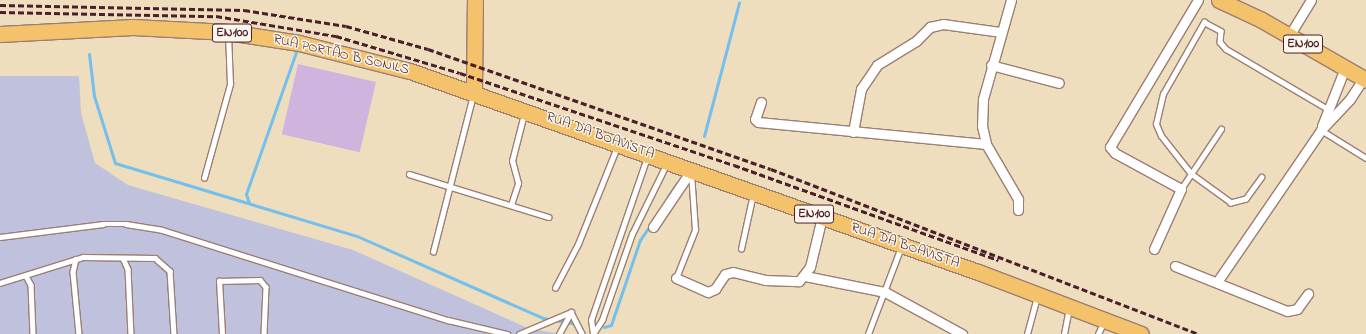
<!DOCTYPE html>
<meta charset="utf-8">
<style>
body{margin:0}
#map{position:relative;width:1366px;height:334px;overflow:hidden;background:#efdebd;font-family:"Indie Flower",sans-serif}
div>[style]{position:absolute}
.industrial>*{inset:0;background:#c0c2dd}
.stream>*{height:3px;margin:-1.5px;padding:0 1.5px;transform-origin:1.5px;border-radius:1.5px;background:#74bfed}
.building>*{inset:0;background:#cfb4de;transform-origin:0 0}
.roads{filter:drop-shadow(1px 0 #9c7e74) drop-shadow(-1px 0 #9c7e74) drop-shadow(0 1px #9c7e74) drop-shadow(0 -1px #9c7e74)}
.service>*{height:4.5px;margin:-2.25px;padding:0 2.25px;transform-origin:2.25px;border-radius:2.25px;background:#fff}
.minor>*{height:9px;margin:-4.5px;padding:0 4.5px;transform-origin:4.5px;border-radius:4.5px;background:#fff}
.primary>*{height:15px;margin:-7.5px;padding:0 7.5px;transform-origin:7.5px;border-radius:7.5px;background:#f4c26a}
.rail>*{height:3px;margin-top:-1.5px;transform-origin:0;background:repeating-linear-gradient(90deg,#4a1f2b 0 6px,transparent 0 9px)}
span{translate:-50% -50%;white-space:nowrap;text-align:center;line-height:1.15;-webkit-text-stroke:3px #fbf7ec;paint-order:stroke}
.shield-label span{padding:1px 3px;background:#fbf7ec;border:1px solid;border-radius:3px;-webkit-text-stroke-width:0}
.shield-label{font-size:13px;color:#4a1f2b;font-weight:700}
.street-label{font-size:14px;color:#4a1f2b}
</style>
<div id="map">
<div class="industrial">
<div style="clip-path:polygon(0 76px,79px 76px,81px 113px,95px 163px,128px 185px,353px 250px,530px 329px,562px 334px,0 334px)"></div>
</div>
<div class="stream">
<div style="left:89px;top:54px;width:42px;rotate:83.2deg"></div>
<div style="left:94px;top:96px;width:70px;rotate:72.6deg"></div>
<div style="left:115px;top:163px;width:253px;rotate:16.8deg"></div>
<div style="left:357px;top:236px;width:203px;rotate:23.8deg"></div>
<div style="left:543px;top:318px;width:36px;rotate:10deg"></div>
<div style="left:704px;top:136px;width:138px;rotate:-75.3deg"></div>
<div style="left:668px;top:196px;width:16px;rotate:-55deg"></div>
<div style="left:249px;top:203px;width:9px;rotate:-108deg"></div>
<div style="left:246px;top:194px;width:154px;rotate:-70.6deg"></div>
<div style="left:604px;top:327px;width:7px;rotate:-16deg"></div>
<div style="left:611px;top:325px;width:90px;rotate:-71.2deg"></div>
<div style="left:640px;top:240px;width:18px;rotate:-56deg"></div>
</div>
<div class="building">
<div style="left:298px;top:64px;width:80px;height:72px;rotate:13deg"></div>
</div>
<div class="roads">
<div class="service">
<div style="left:1321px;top:130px;width:53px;rotate:31.9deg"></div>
<div style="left:409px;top:174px;width:146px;rotate:17.1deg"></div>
<div style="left:1262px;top:177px;width:27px;rotate:126deg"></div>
<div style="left:1246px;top:199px;width:16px;rotate:165deg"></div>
<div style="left:1231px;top:203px;width:49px;rotate:-144.1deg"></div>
<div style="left:1191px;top:174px;width:48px;rotate:-128.3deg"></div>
<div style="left:1161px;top:136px;width:13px;rotate:-113deg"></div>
<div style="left:1156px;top:124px;width:31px;rotate:-77deg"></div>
<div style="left:1163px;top:94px;width:83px;rotate:-60.3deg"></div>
<div style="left:1204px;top:22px;width:19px;rotate:28deg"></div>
<div style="left:1221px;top:31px;width:11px;rotate:95deg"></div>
<div style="left:1220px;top:42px;width:9px;rotate:49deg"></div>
<div style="left:1226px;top:49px;width:118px;rotate:30.5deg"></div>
<div style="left:204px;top:178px;width:98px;rotate:-74.5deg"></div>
<div style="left:230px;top:84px;width:50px;rotate:-92.3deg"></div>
<div style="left:1181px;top:189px;width:72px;rotate:-56.3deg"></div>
<div style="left:511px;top:205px;width:23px;rotate:-72deg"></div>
<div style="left:518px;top:183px;width:23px;rotate:-105deg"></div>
<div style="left:512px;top:161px;width:49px;rotate:-75.7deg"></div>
<div style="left:0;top:237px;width:104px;rotate:-7.2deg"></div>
<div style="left:103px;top:224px;width:23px"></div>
<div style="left:126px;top:224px;width:36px;rotate:9deg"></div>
<div style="left:162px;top:230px;width:300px;rotate:17.5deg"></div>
<div style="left:448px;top:320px;width:61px;rotate:13.3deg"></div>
<div style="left:741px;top:249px;width:56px;rotate:-77.7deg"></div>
<div style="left:433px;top:252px;width:162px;rotate:-75.7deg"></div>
<div style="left:123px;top:258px;width:12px;rotate:66deg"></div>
<div style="left:128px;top:269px;width:65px;rotate:87.4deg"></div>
<div style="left:76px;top:259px;width:13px;rotate:103deg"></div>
<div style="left:73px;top:272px;width:62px;rotate:84.5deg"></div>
<div style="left:26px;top:276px;width:10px;rotate:61deg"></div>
<div style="left:31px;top:285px;width:49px;rotate:87.7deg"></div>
<div style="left:676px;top:278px;width:52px;rotate:-68.4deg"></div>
<div style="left:695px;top:230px;width:57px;rotate:-94deg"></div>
<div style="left:0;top:283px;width:87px;rotate:-17.4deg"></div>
<div style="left:83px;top:257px;width:72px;rotate:0.8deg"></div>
<div style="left:155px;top:258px;width:20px;rotate:41deg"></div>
<div style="left:170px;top:271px;width:63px;rotate:86.4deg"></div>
<div style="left:555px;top:288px;width:50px;rotate:-62.4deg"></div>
<div style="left:578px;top:244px;width:105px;rotate:-68.1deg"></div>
<div style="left:222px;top:334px;width:53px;rotate:-93.2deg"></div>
<div style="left:219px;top:281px;width:41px;rotate:-1.4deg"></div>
<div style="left:260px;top:280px;width:9px;rotate:49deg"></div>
<div style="left:266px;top:287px;width:47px;rotate:92.4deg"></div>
<div style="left:519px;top:334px;width:56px;rotate:-22.9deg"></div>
<div style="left:571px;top:312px;width:25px;rotate:63deg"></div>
<div style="left:559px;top:334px;width:25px;rotate:-61deg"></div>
<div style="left:593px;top:334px;width:14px;rotate:-98deg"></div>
<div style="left:591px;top:320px;width:172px;rotate:-71deg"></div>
<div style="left:593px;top:334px;width:17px;rotate:-57deg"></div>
<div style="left:602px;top:320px;width:91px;rotate:-70.8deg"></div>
<div style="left:632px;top:234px;width:79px;rotate:-63.8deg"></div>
<div style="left:868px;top:334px;width:93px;rotate:-69.2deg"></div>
<div style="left:1027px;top:334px;width:38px;rotate:-75deg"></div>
<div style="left:1064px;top:334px;width:25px;rotate:-79deg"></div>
<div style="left:1098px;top:334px;width:14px;rotate:-65deg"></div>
</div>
<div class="minor">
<div style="left:1011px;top:0;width:103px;rotate:105.8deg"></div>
<div style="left:983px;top:99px;width:27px;rotate:92deg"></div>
<div style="left:982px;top:126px;width:18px;rotate:77deg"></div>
<div style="left:986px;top:144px;width:64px;rotate:59.8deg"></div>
<div style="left:1018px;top:199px;width:11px;rotate:90deg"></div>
<div style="left:1289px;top:36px;width:42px;rotate:-58.6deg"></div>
<div style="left:991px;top:65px;width:70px;rotate:14.8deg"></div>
<div style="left:761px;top:102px;width:18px;rotate:109deg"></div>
<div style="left:755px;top:119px;width:4px;rotate:45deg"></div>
<div style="left:758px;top:122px;width:229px;rotate:5.5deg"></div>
<div style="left:1322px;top:126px;width:62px;rotate:-68.4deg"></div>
<div style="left:853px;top:132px;width:44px;rotate:-79.5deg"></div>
<div style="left:861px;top:89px;width:29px;rotate:-56deg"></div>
<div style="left:877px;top:65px;width:46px;rotate:-31.6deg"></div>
<div style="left:916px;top:41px;width:20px;rotate:-45deg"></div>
<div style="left:930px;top:27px;width:13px;rotate:-13deg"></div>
<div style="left:943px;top:24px;width:59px;rotate:7.9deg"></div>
<div style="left:653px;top:227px;width:70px;rotate:-56.1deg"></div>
<div style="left:1154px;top:249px;width:66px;rotate:-65.8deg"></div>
<div style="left:1181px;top:189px;width:75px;rotate:-151.4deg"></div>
<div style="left:1115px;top:153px;width:8px;rotate:-130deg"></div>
<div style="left:1110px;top:147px;width:171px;rotate:-59.1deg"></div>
<div style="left:1175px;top:266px;width:121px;rotate:21.9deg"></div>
<div style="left:1287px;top:311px;width:10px;rotate:-11deg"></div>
<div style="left:1297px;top:309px;width:19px;rotate:-54deg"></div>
<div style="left:805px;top:276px;width:82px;rotate:11.3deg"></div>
<div style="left:885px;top:292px;width:88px;rotate:28.6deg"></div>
<div style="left:676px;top:278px;width:35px;rotate:24deg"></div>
<div style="left:708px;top:292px;width:8px;rotate:-23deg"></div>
<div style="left:715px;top:289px;width:18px;rotate:-56deg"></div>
<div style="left:725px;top:274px;width:8px;rotate:-14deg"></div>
<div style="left:733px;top:272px;width:33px;rotate:14deg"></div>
<div style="left:765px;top:280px;width:34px;rotate:2deg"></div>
<div style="left:799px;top:281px;width:18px;rotate:-52deg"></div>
<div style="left:810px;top:267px;width:51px;rotate:-76.5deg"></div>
<div style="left:1217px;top:282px;width:184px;rotate:-55.6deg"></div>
<div style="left:1321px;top:130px;width:42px;rotate:-46.9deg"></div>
<div style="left:1350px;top:99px;width:24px;rotate:-57deg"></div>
</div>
<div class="primary">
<div style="left:1219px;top:0;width:45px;rotate:24.9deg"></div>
<div style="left:1260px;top:19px;width:122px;rotate:29.9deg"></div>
<div style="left:0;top:34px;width:133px;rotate:-3deg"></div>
<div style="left:133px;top:27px;width:95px;rotate:3deg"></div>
<div style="left:228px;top:32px;width:72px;rotate:8.8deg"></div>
<div style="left:299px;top:43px;width:114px;rotate:14.2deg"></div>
<div style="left:410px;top:71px;width:603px;rotate:19.49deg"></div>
<div style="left:978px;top:272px;width:174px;rotate:20.8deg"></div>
<div style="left:474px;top:91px;width:91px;rotate:-89.4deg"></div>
</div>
</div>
<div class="rail">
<div style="left:0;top:5px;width:244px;rotate:1.2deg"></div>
<div style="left:244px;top:10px;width:103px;rotate:8.9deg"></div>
<div style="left:346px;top:26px;width:85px;rotate:15.7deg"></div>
<div style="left:428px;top:49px;width:363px;rotate:19.3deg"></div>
<div style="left:771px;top:169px;width:458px;rotate:21.1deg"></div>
<div style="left:0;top:12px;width:216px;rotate:1.1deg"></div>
<div style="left:216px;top:16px;width:122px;rotate:9.5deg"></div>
<div style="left:336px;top:36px;width:129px;rotate:16.6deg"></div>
<div style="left:460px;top:73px;width:289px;rotate:18.6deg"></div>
<div style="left:734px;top:165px;width:281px;rotate:19.8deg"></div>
</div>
<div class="shield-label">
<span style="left:232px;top:33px">EN100</span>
<span style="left:1303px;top:44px">EN100</span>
<span style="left:814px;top:214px">EN100</span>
</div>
<div class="street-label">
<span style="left:341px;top:55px;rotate:13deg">RUA PORTÃO B SONILS</span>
<span style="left:600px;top:136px;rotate:20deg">RUA DA BOAVISTA</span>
<span style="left:905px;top:246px;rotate:19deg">RUA DA BOAVISTA</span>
</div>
</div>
